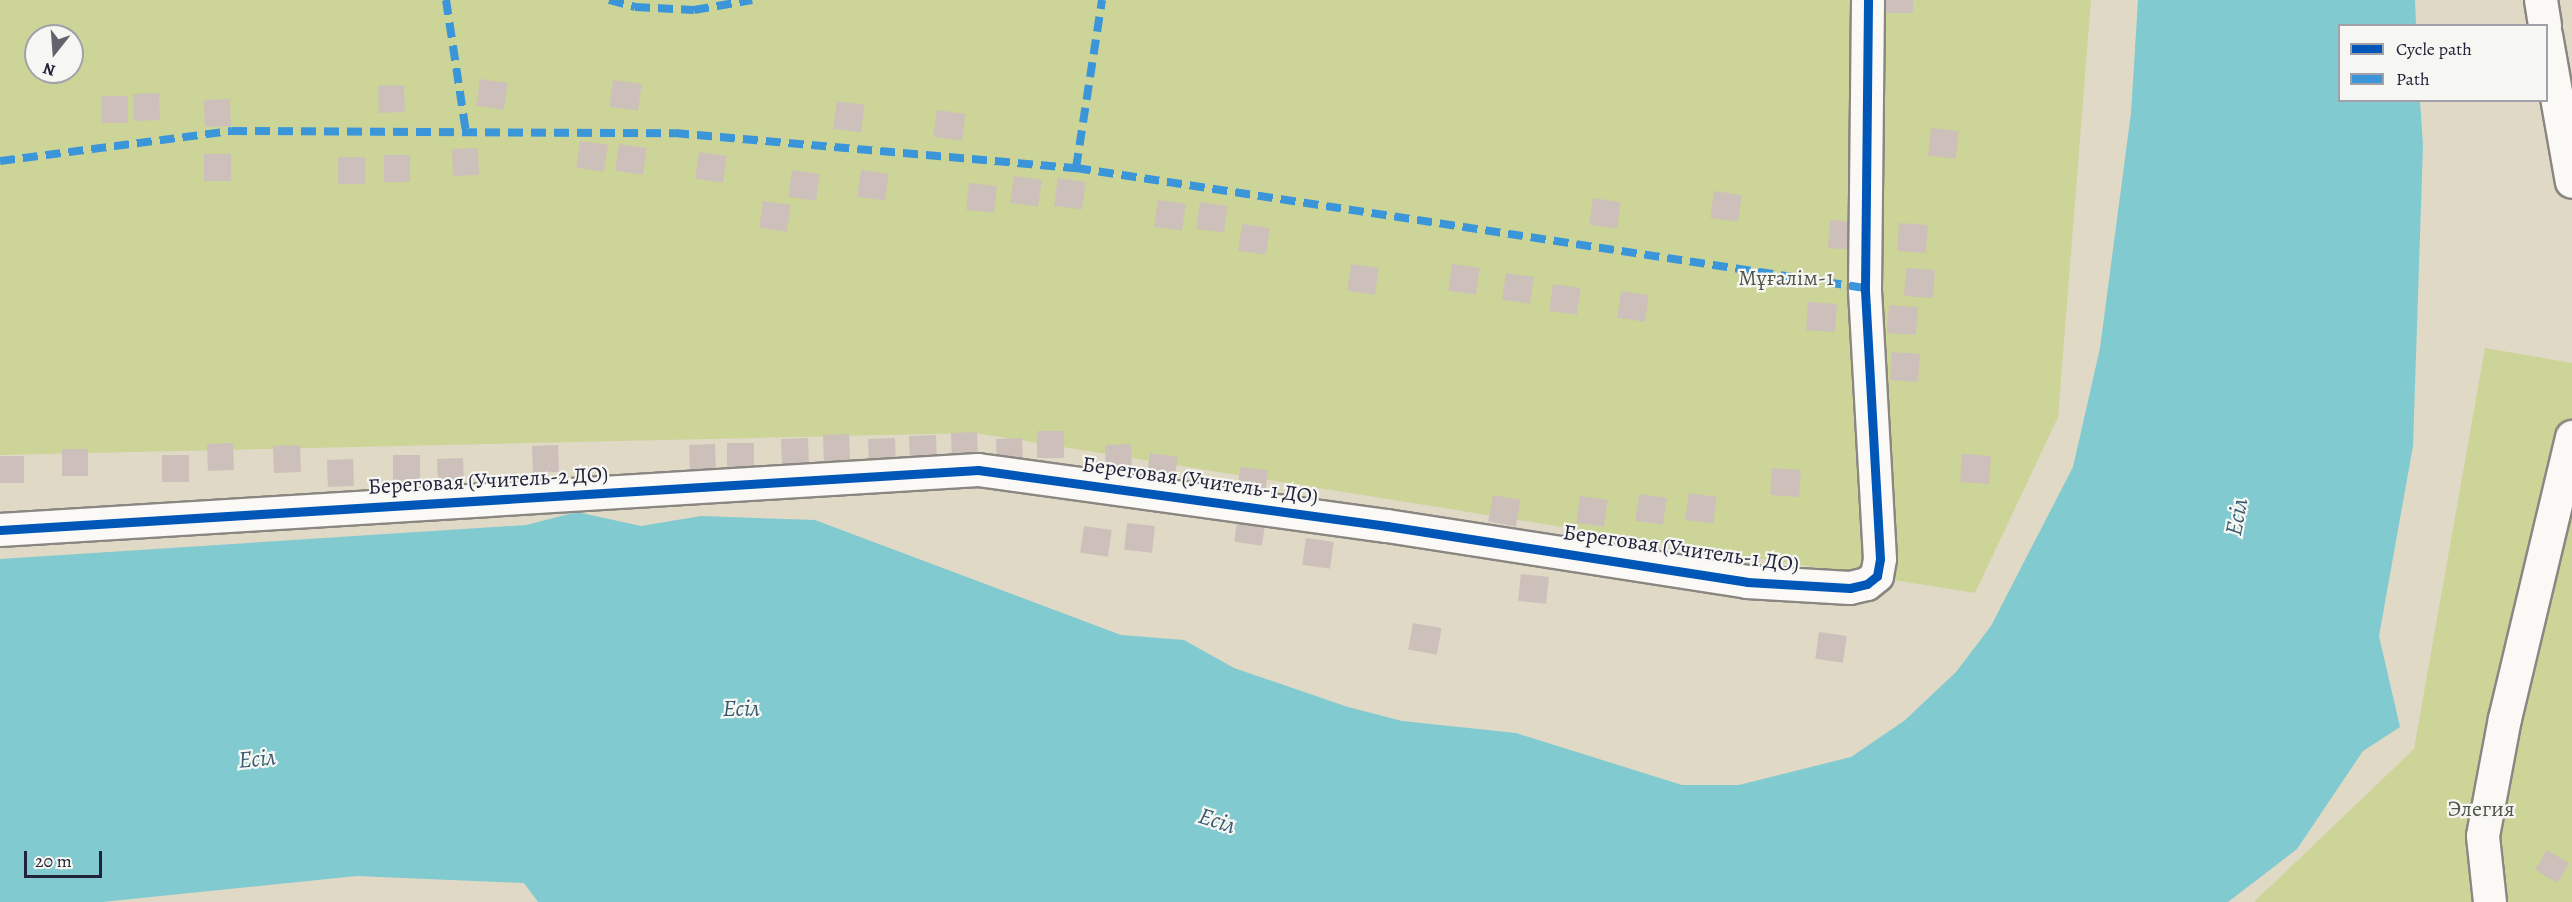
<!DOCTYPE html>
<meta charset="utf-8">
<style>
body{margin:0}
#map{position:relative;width:2572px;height:902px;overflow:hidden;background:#e0d9c6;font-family:Alegreya,serif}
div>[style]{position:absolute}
.green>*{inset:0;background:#ccd498}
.water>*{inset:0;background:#81cad0}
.building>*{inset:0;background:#cdc0ba;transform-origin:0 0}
.roads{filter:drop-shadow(2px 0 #8a8681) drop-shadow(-2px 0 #8a8681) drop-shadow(0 2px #8a8681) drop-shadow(0 -2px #8a8681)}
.minor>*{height:32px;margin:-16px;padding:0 16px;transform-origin:16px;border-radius:16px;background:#faf9f6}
.quiet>*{height:8px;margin-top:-4px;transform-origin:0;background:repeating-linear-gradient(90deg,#3b95d9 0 15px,transparent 0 23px)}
.cycleway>*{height:9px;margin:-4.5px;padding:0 4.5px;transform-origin:4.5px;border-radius:4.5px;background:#0057b8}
span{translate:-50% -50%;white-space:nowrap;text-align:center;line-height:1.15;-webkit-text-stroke:4.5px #f6f6f2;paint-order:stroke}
.park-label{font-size:22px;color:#50564c}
.street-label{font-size:22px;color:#22223b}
.water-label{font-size:24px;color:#355a71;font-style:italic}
.legend{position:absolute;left:2338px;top:24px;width:210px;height:78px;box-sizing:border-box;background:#f6f6f2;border:2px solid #a1a1a9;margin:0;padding:8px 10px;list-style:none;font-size:18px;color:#22223b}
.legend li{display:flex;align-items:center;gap:12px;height:30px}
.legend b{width:30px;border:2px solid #a1a1a9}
.north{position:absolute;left:24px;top:24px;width:60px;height:60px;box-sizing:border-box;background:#f6f6f2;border:2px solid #a1a1a9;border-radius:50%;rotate:197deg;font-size:16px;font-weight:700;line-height:24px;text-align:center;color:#22223b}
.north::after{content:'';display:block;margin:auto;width:21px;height:27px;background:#64626c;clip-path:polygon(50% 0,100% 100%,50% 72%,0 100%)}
.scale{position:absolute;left:24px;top:851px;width:78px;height:27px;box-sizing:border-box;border:3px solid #22223b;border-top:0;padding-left:8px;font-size:18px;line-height:21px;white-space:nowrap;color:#22223b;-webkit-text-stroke:4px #f6f6f2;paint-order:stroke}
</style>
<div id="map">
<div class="green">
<div style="clip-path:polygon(evenodd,0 0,2091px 0,2058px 417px,1975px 593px,975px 433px,0 455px,0 0,36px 36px,72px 36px,72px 72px,36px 72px,36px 36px)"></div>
<div style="clip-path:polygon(2485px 348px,2572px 363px,2572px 902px,2254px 902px,2414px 749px)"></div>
</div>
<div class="water">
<div style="clip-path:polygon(2138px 0,2415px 0,2416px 25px,2340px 26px,2340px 100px,2420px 101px,2423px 145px,2413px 446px,2379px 636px,2400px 727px,2363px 751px,2297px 849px,2228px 902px,538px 902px,524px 883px,357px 876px,102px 902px,0 902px,0 559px,526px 525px,577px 512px,641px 526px,701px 516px,815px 520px,1121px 635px,1184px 640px,1234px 668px,1348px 707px,1402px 721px,1516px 733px,1682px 785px,1739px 785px,1851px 757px,1904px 721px,1956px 672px,1991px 626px,2073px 467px,2100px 348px,2131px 113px)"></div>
</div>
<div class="building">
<div style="left:1884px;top:0;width:29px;height:13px"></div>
<div style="left:480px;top:79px;width:28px;height:27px;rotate:8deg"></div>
<div style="left:613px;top:80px;width:29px;height:27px;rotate:8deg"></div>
<div style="left:404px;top:85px;width:27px;height:26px;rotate:88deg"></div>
<div style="left:159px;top:93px;width:27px;height:26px;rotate:88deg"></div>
<div style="left:128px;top:96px;width:27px;height:27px;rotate:90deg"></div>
<div style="left:230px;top:99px;width:27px;height:26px;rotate:88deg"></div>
<div style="left:837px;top:101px;width:28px;height:28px;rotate:8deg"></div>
<div style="left:937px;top:110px;width:29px;height:27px;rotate:8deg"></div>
<div style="left:1931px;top:128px;width:28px;height:28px;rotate:6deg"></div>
<div style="left:580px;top:141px;width:28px;height:27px;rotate:8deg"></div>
<div style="left:619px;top:144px;width:28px;height:27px;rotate:8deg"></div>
<div style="left:478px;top:148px;width:27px;height:26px;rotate:88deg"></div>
<div style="left:699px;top:152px;width:28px;height:27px;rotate:8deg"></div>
<div style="left:204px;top:154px;width:27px;height:27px"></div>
<div style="left:384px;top:155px;width:26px;height:27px"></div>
<div style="left:365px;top:157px;width:27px;height:27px;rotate:90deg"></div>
<div style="left:792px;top:170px;width:28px;height:27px;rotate:8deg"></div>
<div style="left:861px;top:170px;width:28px;height:27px;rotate:8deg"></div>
<div style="left:1014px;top:176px;width:28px;height:27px;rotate:8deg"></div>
<div style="left:1058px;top:178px;width:28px;height:28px;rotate:8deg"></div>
<div style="left:969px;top:183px;width:28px;height:27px;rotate:6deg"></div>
<div style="left:1714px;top:191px;width:28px;height:27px;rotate:8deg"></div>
<div style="left:1593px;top:198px;width:28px;height:27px;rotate:8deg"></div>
<div style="left:1158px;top:200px;width:28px;height:27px;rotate:8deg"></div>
<div style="left:763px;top:201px;width:28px;height:27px;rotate:8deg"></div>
<div style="left:1200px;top:202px;width:28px;height:27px;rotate:8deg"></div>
<div style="left:1830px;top:220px;width:28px;height:28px;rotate:4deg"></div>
<div style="left:1899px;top:223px;width:29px;height:28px;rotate:4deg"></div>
<div style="left:1242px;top:224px;width:28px;height:27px;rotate:8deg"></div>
<div style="left:1351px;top:264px;width:28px;height:27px;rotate:8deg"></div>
<div style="left:1452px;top:264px;width:28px;height:27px;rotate:8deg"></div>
<div style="left:1906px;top:268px;width:29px;height:28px;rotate:4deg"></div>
<div style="left:1506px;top:273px;width:28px;height:27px;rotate:8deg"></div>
<div style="left:1553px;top:284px;width:28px;height:27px;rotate:8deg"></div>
<div style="left:1621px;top:291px;width:28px;height:27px;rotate:8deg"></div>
<div style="left:1808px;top:302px;width:29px;height:28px;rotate:4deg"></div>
<div style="left:1889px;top:305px;width:29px;height:28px;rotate:4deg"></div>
<div style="left:1892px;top:352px;width:28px;height:28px;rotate:4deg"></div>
<div style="left:1064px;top:431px;width:27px;height:27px;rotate:90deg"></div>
<div style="left:977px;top:432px;width:27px;height:26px;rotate:88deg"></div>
<div style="left:849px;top:434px;width:27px;height:26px;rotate:88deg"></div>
<div style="left:936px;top:435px;width:27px;height:27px;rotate:88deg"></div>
<div style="left:808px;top:438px;width:27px;height:27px;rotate:88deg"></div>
<div style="left:895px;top:438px;width:27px;height:27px;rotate:88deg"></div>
<div style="left:1022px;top:438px;width:27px;height:26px;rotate:88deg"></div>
<div style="left:233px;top:443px;width:27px;height:26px;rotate:88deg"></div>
<div style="left:727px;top:443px;width:27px;height:27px"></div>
<div style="left:715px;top:444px;width:27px;height:26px;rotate:88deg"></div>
<div style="left:1131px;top:444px;width:27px;height:26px;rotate:88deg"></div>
<div style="left:300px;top:445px;width:27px;height:27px;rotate:88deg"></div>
<div style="left:558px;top:445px;width:27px;height:26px;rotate:88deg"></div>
<div style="left:62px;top:449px;width:26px;height:27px"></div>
<div style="left:1150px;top:453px;width:28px;height:27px;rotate:8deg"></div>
<div style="left:1962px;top:454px;width:29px;height:28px;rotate:4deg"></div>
<div style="left:162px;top:455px;width:27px;height:27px"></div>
<div style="left:420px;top:455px;width:27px;height:27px;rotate:90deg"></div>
<div style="left:24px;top:456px;width:27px;height:24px;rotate:90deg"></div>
<div style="left:463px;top:458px;width:27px;height:26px;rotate:88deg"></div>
<div style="left:353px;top:459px;width:27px;height:26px;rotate:88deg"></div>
<div style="left:1240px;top:467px;width:28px;height:27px;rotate:6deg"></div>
<div style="left:1772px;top:468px;width:29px;height:27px;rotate:4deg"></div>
<div style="left:1689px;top:493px;width:28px;height:27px;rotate:8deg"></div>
<div style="left:1639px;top:494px;width:28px;height:27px;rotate:8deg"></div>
<div style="left:1493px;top:495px;width:28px;height:27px;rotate:10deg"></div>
<div style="left:1580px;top:496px;width:28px;height:27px;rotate:8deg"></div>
<div style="left:1238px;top:515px;width:28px;height:27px;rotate:8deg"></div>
<div style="left:1127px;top:523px;width:28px;height:27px;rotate:6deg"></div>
<div style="left:1084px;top:526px;width:28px;height:27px;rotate:8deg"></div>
<div style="left:1306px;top:538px;width:28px;height:27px;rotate:8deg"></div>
<div style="left:1521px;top:574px;width:28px;height:27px;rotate:6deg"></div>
<div style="left:1413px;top:623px;width:29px;height:27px;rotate:10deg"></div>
<div style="left:1819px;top:632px;width:28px;height:27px;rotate:8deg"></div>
<div style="left:2547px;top:850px;width:26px;height:23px;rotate:31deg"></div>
</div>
<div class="roads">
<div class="minor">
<div style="left:2541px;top:0;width:26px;rotate:81deg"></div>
<div style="left:2546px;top:35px;width:149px;rotate:80deg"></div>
<div style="left:0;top:530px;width:980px;rotate:-3.51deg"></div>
<div style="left:978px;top:470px;width:413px;rotate:7.8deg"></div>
<div style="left:1387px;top:526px;width:364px;rotate:8.8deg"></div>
<div style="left:1747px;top:582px;width:103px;rotate:3.3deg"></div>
<div style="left:1850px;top:588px;width:17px;rotate:-13deg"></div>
<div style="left:1867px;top:584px;width:13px;rotate:-39deg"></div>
<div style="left:1877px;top:576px;width:17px;rotate:-80deg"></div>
<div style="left:1880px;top:559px;width:271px;rotate:-93.2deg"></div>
<div style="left:1865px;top:288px;width:288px;rotate:-89.4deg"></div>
<div style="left:2490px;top:902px;width:66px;rotate:-96.1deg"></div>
<div style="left:2483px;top:836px;width:119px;rotate:-79.4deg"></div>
<div style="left:2505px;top:719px;width:290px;rotate:-76.6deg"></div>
</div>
</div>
<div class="quiet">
<div style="left:446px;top:0;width:134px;rotate:81.4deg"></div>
<div style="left:609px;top:0;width:27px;rotate:15deg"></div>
<div style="left:635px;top:7px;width:59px;rotate:2.9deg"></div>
<div style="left:694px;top:10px;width:59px;rotate:-9.8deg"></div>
<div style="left:0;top:161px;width:234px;rotate:-7.4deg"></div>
<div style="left:232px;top:131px;width:442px;rotate:0.3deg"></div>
<div style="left:674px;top:133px;width:404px;rotate:5deg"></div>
<div style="left:1076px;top:168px;width:798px;rotate:8.65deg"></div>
<div style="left:1076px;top:168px;width:170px;rotate:-81.2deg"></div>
</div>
<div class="cycleway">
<div style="left:0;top:530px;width:980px;rotate:-3.51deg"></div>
<div style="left:978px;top:470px;width:413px;rotate:7.8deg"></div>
<div style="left:1387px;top:526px;width:364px;rotate:8.8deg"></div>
<div style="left:1747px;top:582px;width:103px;rotate:3.3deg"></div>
<div style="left:1850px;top:588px;width:17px;rotate:-13deg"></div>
<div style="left:1867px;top:584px;width:13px;rotate:-39deg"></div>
<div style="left:1877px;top:576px;width:17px;rotate:-80deg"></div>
<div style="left:1880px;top:559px;width:271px;rotate:-93.2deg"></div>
<div style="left:1865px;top:288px;width:288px;rotate:-89.4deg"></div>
</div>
<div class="park-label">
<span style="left:1786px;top:279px">Мұғалім-1</span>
<span style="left:2481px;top:810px">Элегия</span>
</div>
<div class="street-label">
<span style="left:488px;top:481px;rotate:-3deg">Береговая (Учитель-2 ДО)</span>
<span style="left:1200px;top:481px;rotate:8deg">Береговая (Учитель-1 ДО)</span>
<span style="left:1681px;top:549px;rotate:8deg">Береговая (Учитель-1 ДО)</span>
</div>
<div class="water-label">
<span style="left:2237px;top:517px;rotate:-79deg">Есіл</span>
<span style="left:741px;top:709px">Есіл</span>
<span style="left:257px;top:759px;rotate:-5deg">Есіл</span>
<span style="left:1217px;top:821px;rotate:18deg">Есіл</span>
</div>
<ul class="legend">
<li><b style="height:8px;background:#0057b8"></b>Cycle path</li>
<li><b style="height:8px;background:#3b95d9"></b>Path</li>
</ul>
<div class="north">N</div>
<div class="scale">20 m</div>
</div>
